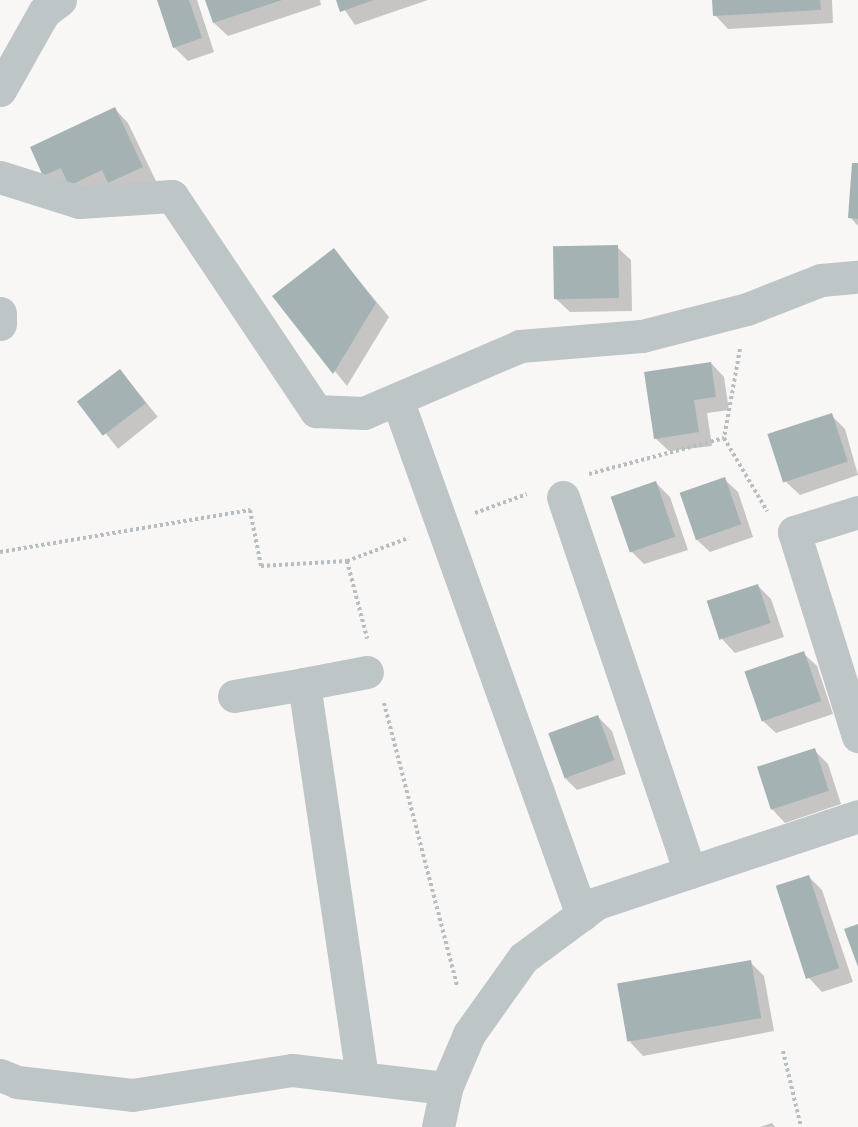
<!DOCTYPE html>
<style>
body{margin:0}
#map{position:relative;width:858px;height:1127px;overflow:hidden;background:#f8f7f5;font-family:Overpass,sans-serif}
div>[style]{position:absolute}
.shadow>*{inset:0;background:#0003;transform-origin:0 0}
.building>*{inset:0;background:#a5b2b4;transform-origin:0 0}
.path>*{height:4px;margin-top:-2px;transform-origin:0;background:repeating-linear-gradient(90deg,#b8bdbf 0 3px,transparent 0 6px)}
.street>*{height:33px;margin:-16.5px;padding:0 16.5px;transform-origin:16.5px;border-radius:16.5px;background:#bec5c7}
span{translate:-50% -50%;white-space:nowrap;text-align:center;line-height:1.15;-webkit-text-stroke:6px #fff;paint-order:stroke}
</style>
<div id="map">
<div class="shadow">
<div style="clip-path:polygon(158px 0,197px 0,214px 52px,188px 61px,174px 47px)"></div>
<div style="clip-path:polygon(206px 0,320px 0,321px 5px,228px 36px,214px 23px)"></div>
<div style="clip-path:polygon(338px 0,428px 0,355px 25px)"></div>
<div style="clip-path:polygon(714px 0,832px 0,833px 23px,728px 29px,715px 15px)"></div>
<div style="clip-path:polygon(115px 109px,128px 123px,156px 181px,84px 198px,45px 175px)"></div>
<div style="clip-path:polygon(858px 165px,858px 226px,850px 217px)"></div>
<div style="clip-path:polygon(617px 247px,631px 260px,632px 311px,570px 312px,556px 299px)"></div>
<div style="clip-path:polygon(334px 250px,389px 317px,347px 386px,274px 296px)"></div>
<div style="clip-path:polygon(711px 363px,724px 377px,729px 410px,707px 413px,712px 446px,669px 451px,655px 438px)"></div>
<div style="left:120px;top:370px;width:60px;height:51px;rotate:51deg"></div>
<div style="clip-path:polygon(831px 415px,845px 429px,858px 475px,800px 495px,786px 482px)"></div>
<div style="clip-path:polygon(724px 479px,738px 492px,753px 537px,710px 552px,696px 539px)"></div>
<div style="clip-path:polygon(656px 483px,670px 497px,688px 550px,644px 564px,631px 551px)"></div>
<div style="clip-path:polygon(758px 586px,771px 599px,784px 637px,735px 653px,722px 639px)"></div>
<div style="clip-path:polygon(803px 653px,817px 666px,833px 714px,776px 733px,762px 720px)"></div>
<div style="clip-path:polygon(598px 717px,612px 731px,626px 774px,577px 790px,564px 777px)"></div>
<div style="clip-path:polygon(814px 750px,828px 764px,841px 804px,785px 823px,772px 809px)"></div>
<div style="clip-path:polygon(808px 876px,822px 890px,853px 982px,822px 992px,809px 978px)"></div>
<div style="clip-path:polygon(750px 962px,764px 976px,774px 1031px,643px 1056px,630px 1042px)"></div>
<div style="clip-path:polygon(772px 1123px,775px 1127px,760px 1127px)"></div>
</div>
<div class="building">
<div style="clip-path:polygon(157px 0,189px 0,202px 38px,173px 48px)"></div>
<div style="clip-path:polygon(205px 0,282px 0,213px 23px)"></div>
<div style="clip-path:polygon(336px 0,374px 0,340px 12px)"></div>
<div style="clip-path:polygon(712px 0,820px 0,821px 10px,713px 16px)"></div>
<div style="clip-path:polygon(115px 107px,143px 167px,108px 183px,102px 170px,69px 186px,61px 168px,43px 176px,30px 147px)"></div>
<div style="clip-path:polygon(852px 163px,858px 163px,858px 219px,848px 218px)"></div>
<div style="left:618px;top:245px;width:53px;height:65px;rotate:89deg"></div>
<div style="clip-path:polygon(334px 248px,376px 303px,333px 374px,272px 296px)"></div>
<div style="clip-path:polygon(711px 362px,716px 397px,694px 400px,699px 432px,654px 439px,644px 372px)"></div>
<div style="left:120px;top:369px;width:43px;height:54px;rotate:53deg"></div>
<div style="left:832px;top:413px;width:51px;height:68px;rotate:72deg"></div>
<div style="left:725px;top:477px;width:50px;height:48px;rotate:71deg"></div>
<div style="left:656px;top:481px;width:59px;height:48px;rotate:71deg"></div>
<div style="left:758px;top:584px;width:41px;height:54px;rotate:72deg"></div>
<div style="left:804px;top:651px;width:53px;height:63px;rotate:71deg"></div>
<div style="left:598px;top:715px;width:48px;height:53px;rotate:70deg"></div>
<div style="left:815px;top:748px;width:45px;height:61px;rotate:72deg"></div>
<div style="left:809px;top:875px;width:98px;height:35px;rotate:72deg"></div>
<div style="clip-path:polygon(858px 924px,858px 967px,844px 929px)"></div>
<div style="left:751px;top:960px;width:59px;height:136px;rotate:80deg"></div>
</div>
<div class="path">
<div style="left:740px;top:349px;width:90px;rotate:100.2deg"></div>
<div style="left:724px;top:438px;width:85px;rotate:59.5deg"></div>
<div style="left:589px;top:474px;width:140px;rotate:-14.9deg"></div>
<div style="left:475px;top:513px;width:55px;rotate:-20.1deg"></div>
<div style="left:0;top:552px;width:254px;rotate:-9.5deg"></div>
<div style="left:250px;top:510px;width:57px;rotate:78.9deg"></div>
<div style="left:261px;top:566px;width:86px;rotate:-3.3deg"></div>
<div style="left:347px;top:561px;width:66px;rotate:-20.4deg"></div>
<div style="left:347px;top:561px;width:80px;rotate:75.4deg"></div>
<div style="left:384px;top:703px;width:292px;rotate:75.5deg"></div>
<div style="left:783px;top:1051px;width:78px;rotate:76.7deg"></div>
</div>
<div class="street">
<div style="left:0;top:90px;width:90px;rotate:-60.6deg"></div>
<div style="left:44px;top:12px;width:20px;rotate:-37deg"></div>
<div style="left:0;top:177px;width:83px;rotate:17.6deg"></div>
<div style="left:79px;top:202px;width:93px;rotate:-3.7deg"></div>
<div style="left:172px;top:196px;width:259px;rotate:56.2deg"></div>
<div style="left:316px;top:411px;width:48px;rotate:2.4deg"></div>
<div style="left:364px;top:413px;width:170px;rotate:-23.2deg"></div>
<div style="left:520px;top:346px;width:122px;rotate:-4.7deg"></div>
<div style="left:642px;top:336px;width:108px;rotate:-14.4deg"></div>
<div style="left:747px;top:309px;width:79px;rotate:-21.4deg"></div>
<div style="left:821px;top:280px;width:37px;rotate:-5deg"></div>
<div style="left:0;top:313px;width:11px;rotate:90deg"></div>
<div style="left:397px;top:399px;width:548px;rotate:70.28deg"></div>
<div style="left:563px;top:497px;width:396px;rotate:71.3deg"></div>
<div style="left:858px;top:512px;width:67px;rotate:162.6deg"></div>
<div style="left:794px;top:532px;width:214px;rotate:72.6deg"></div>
<div style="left:304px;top:684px;width:64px;rotate:-10.8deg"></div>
<div style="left:234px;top:696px;width:71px;rotate:-9.7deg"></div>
<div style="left:304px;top:684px;width:398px;rotate:81.6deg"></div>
<div style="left:0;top:1075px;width:18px;rotate:22deg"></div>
<div style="left:17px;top:1082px;width:116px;rotate:6.4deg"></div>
<div style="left:132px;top:1095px;width:162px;rotate:-8.9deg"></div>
<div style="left:292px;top:1070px;width:155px;rotate:6.7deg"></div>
<div style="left:438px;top:1127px;width:40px;rotate:-78deg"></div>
<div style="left:446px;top:1088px;width:59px;rotate:-66.9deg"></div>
<div style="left:469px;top:1034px;width:93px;rotate:-54.6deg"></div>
<div style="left:523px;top:958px;width:92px;rotate:-36.6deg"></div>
<div style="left:597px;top:903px;width:275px;rotate:-18.4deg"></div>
</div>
</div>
